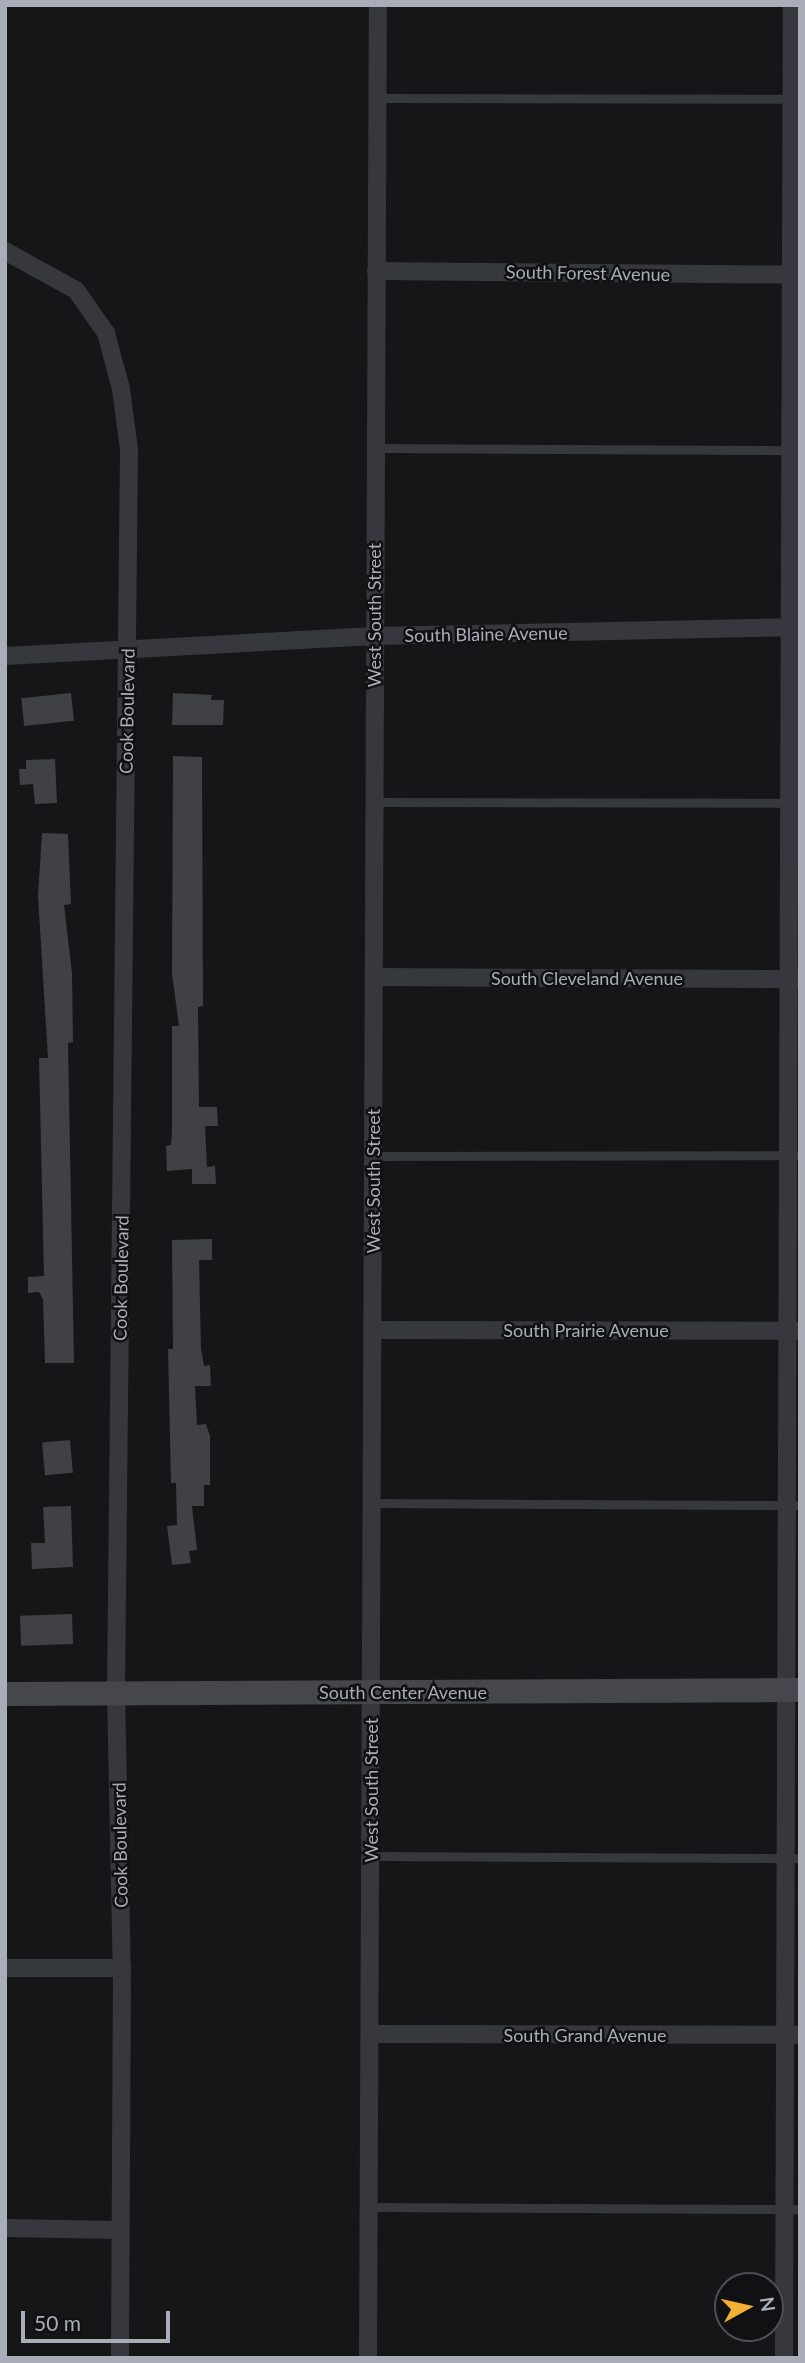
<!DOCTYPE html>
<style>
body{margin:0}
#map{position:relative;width:805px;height:2363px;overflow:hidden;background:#161618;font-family:Lato,sans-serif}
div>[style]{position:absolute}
.building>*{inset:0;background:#404145;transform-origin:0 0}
.lane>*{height:9px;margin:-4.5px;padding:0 4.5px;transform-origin:4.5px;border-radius:4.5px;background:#37383d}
.street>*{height:18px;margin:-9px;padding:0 9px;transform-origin:9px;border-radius:9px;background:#37383d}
.secondary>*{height:24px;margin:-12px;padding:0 12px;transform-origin:12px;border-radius:12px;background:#45474d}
span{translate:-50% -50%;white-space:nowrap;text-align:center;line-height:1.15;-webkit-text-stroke:5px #111113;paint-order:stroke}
.street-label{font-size:18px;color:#a8adb8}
.frame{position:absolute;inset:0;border:7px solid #a8adb8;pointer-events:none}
.north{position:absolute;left:714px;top:2272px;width:70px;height:70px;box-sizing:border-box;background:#111113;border:2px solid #4d4f55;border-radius:50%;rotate:82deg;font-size:19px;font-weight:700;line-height:28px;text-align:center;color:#a8adb8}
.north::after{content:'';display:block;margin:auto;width:24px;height:32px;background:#f2b134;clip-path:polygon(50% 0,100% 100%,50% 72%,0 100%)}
.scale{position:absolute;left:21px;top:2311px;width:149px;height:32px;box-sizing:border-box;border:4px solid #a8adb8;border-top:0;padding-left:9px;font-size:21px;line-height:24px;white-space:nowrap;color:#a8adb8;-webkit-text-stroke:5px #111113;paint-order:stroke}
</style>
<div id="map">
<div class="building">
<div style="left:71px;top:693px;width:28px;height:50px;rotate:84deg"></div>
<div style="clip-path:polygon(173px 693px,212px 695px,211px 700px,224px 700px,223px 725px,172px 725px)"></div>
<div style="clip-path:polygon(173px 756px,202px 757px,203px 1006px,198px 1007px,199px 1107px,217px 1107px,218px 1126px,205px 1126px,207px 1167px,215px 1166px,216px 1184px,192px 1184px,192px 1169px,167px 1171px,166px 1146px,171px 1145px,172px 1130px,172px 1026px,179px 1026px,172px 974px)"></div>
<div style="clip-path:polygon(55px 759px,57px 803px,35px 804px,33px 784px,20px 785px,19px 769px,26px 769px,26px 760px)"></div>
<div style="clip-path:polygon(42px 833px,68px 834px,71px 904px,64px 905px,72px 973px,73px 1042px,68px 1043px,74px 1363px,45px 1363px,43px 1299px,39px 1292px,28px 1293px,28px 1277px,44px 1276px,39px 1058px,48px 1058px,38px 896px)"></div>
<div style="clip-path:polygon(212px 1239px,212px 1260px,199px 1260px,201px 1348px,204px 1366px,210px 1365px,211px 1386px,195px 1386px,197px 1425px,206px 1424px,210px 1436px,210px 1485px,204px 1485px,204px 1506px,192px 1506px,197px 1550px,189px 1551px,191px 1563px,172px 1565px,167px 1526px,177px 1525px,176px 1483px,171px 1483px,168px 1349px,173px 1349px,172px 1240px)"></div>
<div style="left:70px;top:1440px;width:33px;height:28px;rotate:85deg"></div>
<div style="clip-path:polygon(71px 1506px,73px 1567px,32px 1569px,31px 1543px,45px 1543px,43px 1507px)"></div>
<div style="left:72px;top:1614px;width:30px;height:52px;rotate:88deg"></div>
</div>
<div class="lane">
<div style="left:377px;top:98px;width:418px;rotate:0.1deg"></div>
<div style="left:376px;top:448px;width:424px;rotate:0.3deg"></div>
<div style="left:375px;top:802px;width:425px;rotate:0.1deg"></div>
<div style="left:373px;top:1156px;width:427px;rotate:-0.1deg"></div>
<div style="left:372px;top:1503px;width:428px;rotate:0.3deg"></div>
<div style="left:370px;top:1856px;width:430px;rotate:0.3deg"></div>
<div style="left:369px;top:2207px;width:431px;rotate:0.3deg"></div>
</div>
<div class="street">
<div style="left:5px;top:251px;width:81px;rotate:28.8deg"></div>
<div style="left:76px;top:290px;width:52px;rotate:55.1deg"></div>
<div style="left:106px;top:333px;width:58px;rotate:75deg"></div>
<div style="left:121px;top:389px;width:61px;rotate:82.4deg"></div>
<div style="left:129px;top:449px;width:1244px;rotate:90.6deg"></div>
<div style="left:116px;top:1693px;width:275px;rotate:88.8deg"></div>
<div style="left:122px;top:1968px;width:390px;rotate:90.3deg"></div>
<div style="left:376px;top:271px;width:424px;rotate:0.5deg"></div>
<div style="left:5px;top:656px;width:369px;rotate:-3.1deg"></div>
<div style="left:373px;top:636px;width:426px;rotate:-1.2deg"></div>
<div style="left:374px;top:977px;width:426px;rotate:0.3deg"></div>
<div style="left:372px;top:1330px;width:428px;rotate:0.1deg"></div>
<div style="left:5px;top:1968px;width:117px"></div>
<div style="left:370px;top:2034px;width:430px;rotate:0.1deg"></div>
<div style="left:5px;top:2228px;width:113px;rotate:1deg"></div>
<div style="left:368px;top:2358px;width:2353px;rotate:-89.76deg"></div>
<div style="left:784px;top:2358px;width:2353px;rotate:-89.81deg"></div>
</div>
<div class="secondary">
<div style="left:5px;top:1694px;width:795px;rotate:-0.29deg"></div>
</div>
<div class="street-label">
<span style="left:588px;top:273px;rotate:1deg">South Forest Avenue</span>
<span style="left:374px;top:615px;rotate:-90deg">West South Street</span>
<span style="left:486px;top:634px;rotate:-1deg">South Blaine Avenue</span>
<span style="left:127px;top:711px;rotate:-89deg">Cook Boulevard</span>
<span style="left:587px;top:978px">South Cleveland Avenue</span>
<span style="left:373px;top:1181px;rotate:-90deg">West South Street</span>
<span style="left:121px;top:1278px;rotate:-89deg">Cook Boulevard</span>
<span style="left:586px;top:1330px">South Prairie Avenue</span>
<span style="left:403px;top:1692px">South Center Avenue</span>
<span style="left:371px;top:1790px;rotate:-90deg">West South Street</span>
<span style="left:120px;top:1845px;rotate:-91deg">Cook Boulevard</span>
<span style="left:585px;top:2035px">South Grand Avenue</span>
</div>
<div class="frame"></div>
<div class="north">N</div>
<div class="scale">50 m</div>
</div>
